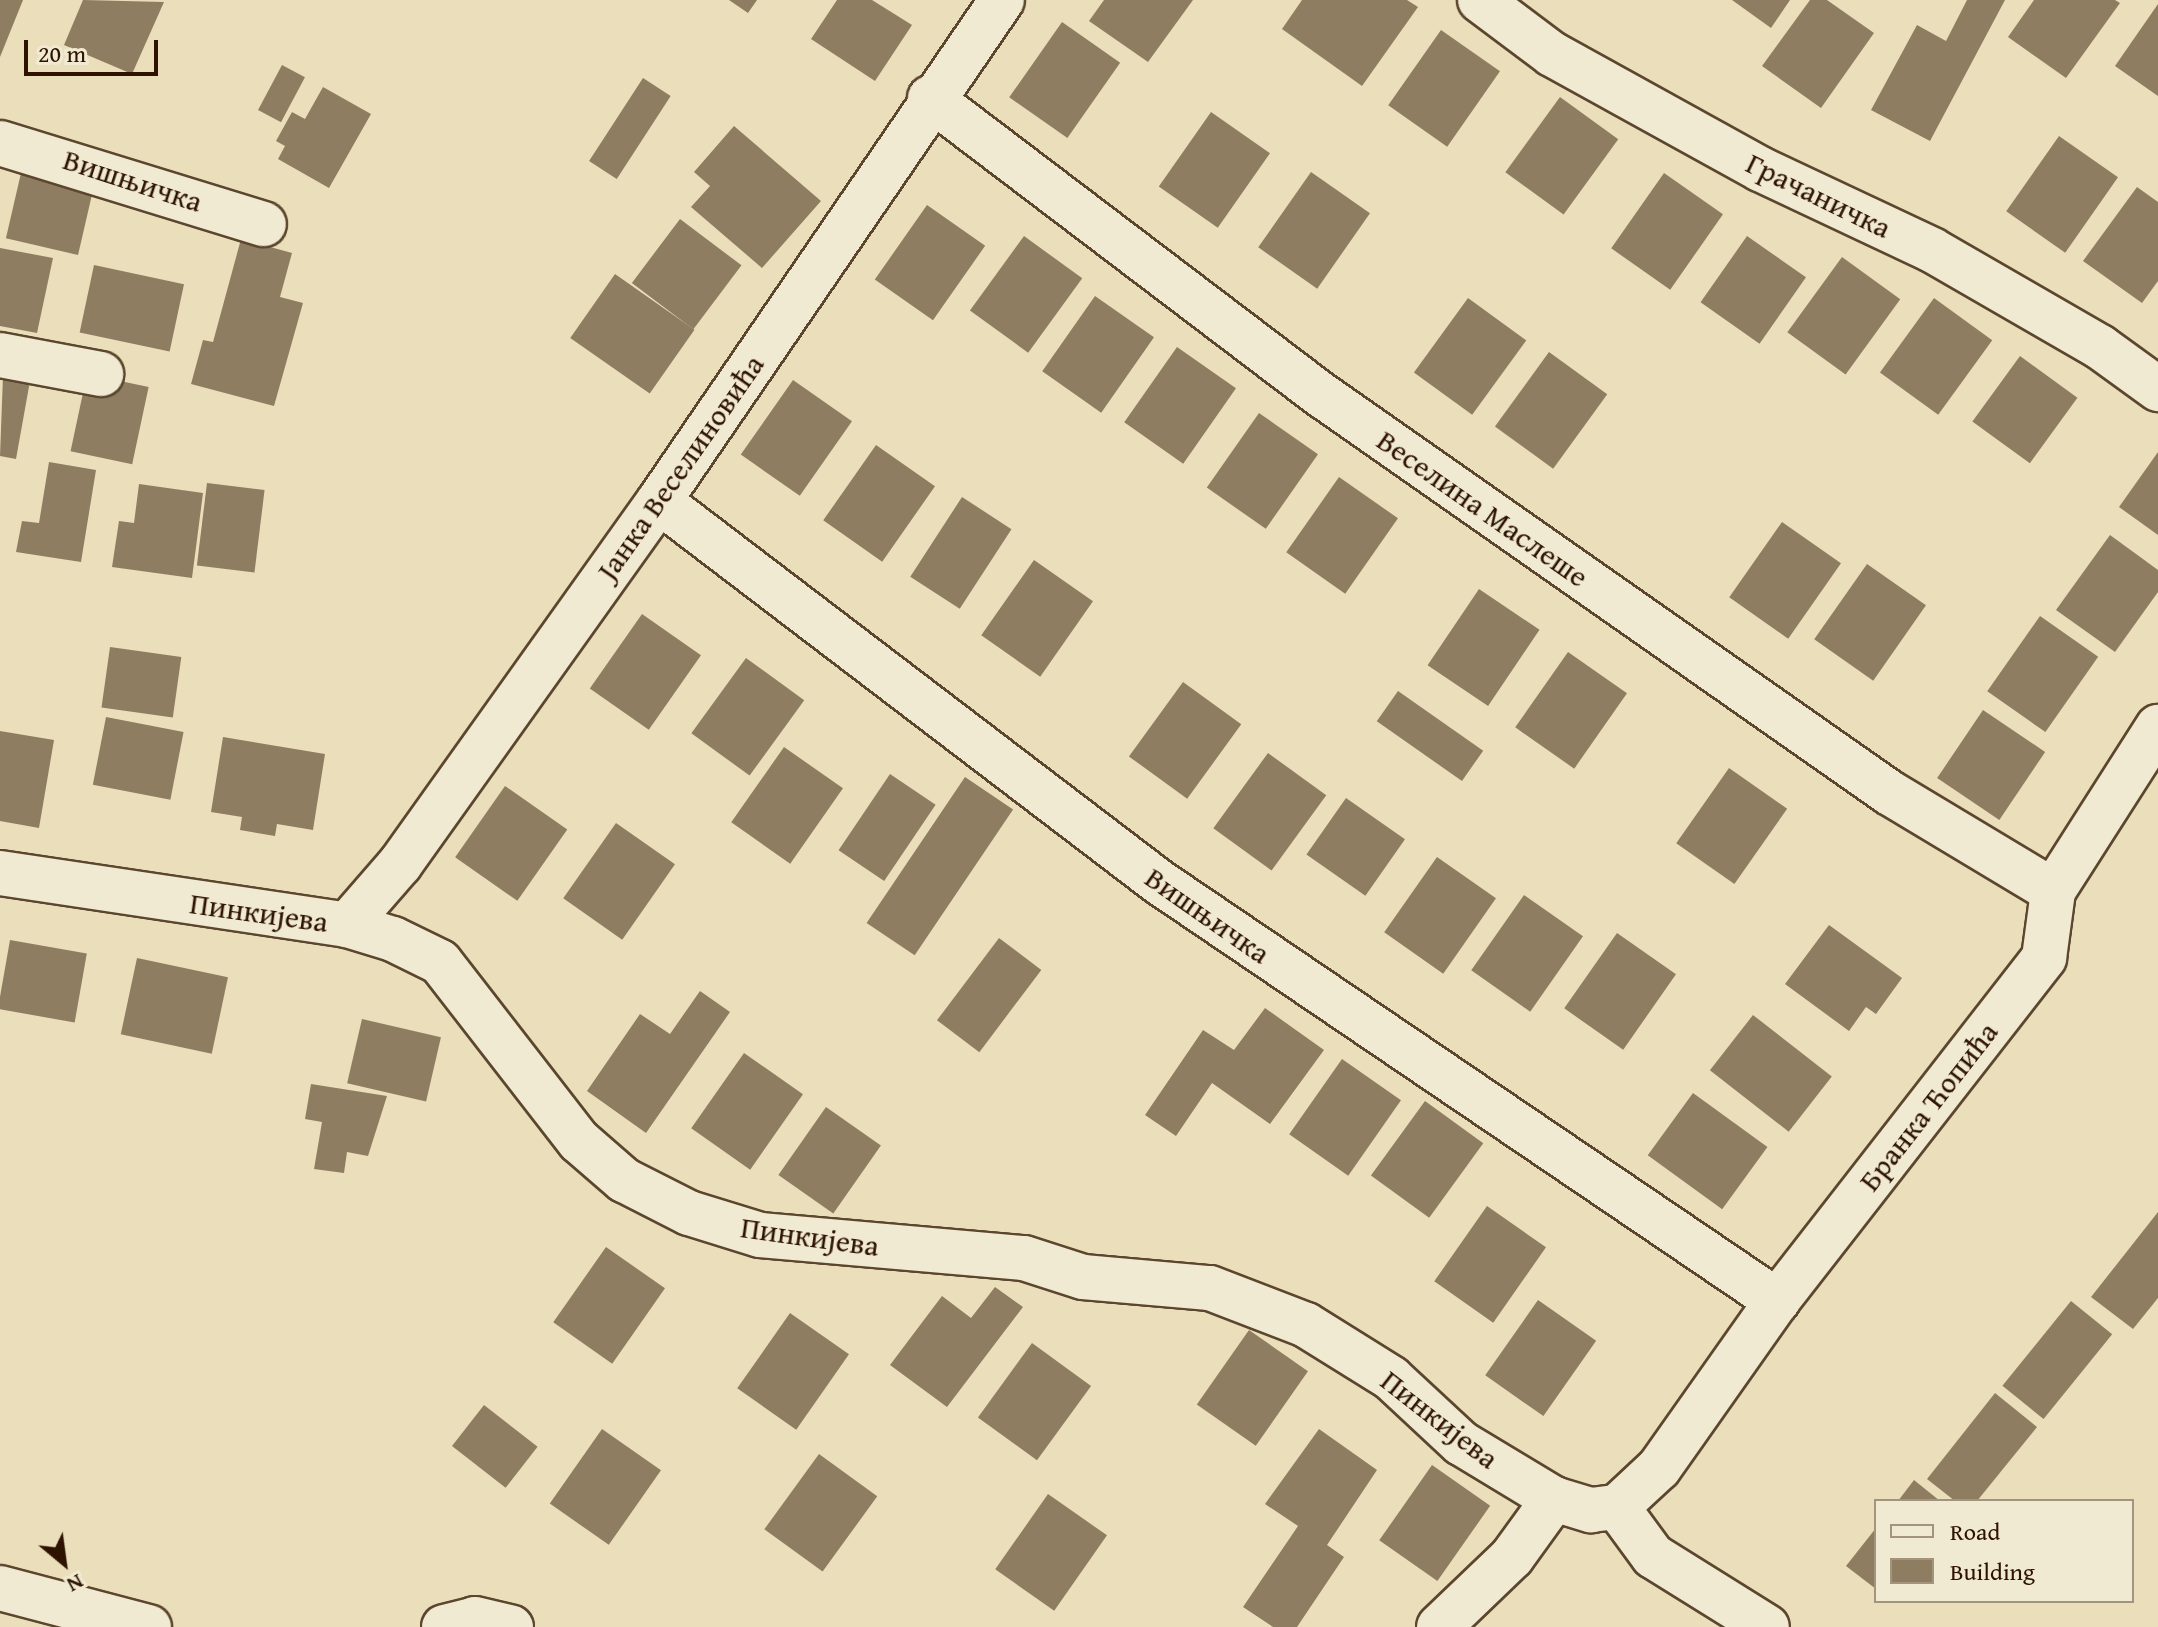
<!DOCTYPE html>
<meta charset="utf-8">
<style>
body{margin:0}
#map{position:relative;width:2158px;height:1627px;overflow:hidden;background:#eadfba;font-family:"Gentium Book Plus",serif}
div>[style]{position:absolute}
.building>*{inset:0;background:#8f7d61;transform-origin:0 0}
.roads{filter:drop-shadow(2px 0 #5c462e) drop-shadow(-2px 0 #5c462e) drop-shadow(0 2px #5c462e) drop-shadow(0 -2px #5c462e)}
.street>*{height:44px;margin:-22px;padding:0 22px;transform-origin:22px;border-radius:22px;background:#f1ead2}
span{translate:-50% -50%;white-space:nowrap;text-align:center;line-height:1.15;-webkit-text-stroke:8px #f1ead2;paint-order:stroke}
.street-label{font-size:30px;color:#2d1300}
.legend{position:absolute;left:1874px;top:1499px;width:260px;height:104px;box-sizing:border-box;background:#f1ead2;border:2px solid #a3947e;margin:0;padding:10px 14px;list-style:none;font-size:24px;color:#2d1300}
.legend li{display:flex;align-items:center;gap:16px;height:40px}
.legend b{width:40px;border:2px solid #a3947e}
.north{position:absolute;left:24px;top:1523px;width:80px;height:80px;-webkit-text-stroke:6px #f1ead2;paint-order:stroke;rotate:151deg;font-size:22px;font-weight:700;line-height:32px;text-align:center;color:#2d1300}
.north::after{content:'';display:block;margin:auto;width:28px;height:36px;background:#2d1300;clip-path:polygon(50% 0,100% 100%,50% 72%,0 100%)}
.scale{position:absolute;left:24px;top:40px;width:134px;height:36px;box-sizing:border-box;border:4px solid #2d1300;border-top:0;padding-left:10px;font-size:24px;line-height:28px;white-space:nowrap;color:#2d1300;-webkit-text-stroke:6px #f1ead2;paint-order:stroke}
</style>
<div id="map">
<div class="building">
<div style="clip-path:polygon(0 0,23px 0,0 57px)"></div>
<div style="clip-path:polygon(83px 0,164px 2px,132px 74px,64px 45px)"></div>
<div style="clip-path:polygon(729px 0,757px 0,748px 13px)"></div>
<div style="clip-path:polygon(837px 0,872px 0,912px 25px,875px 81px,811px 39px)"></div>
<div style="clip-path:polygon(1104px 0,1193px 0,1148px 62px,1089px 21px)"></div>
<div style="clip-path:polygon(1302px 0,1407px 0,1418px 7px,1362px 86px,1282px 29px)"></div>
<div style="clip-path:polygon(1732px 0,1790px 0,1771px 28px)"></div>
<div style="clip-path:polygon(1810px 0,1827px 0,1874px 33px,1821px 108px,1762px 66px)"></div>
<div style="clip-path:polygon(1967px 0,2005px 0,1930px 141px,1871px 110px,1917px 25px,1946px 41px)"></div>
<div style="clip-path:polygon(2034px 0,2115px 0,2120px 3px,2066px 78px,2008px 37px)"></div>
<div style="clip-path:polygon(2158px 4px,2158px 96px,2115px 66px)"></div>
<div style="left:1062px;top:22px;width:71px;height:92px;rotate:35deg"></div>
<div style="left:1441px;top:30px;width:72px;height:92px;rotate:35deg"></div>
<div style="left:282px;top:65px;width:26px;height:51px;rotate:28deg"></div>
<div style="left:643px;top:78px;width:33px;height:99px;rotate:33deg"></div>
<div style="clip-path:polygon(323px 87px,371px 114px,329px 188px,278px 159px,285px 146px,276px 141px,292px 112px,305px 119px)"></div>
<div style="left:1560px;top:97px;width:72px;height:93px;rotate:36deg"></div>
<div style="left:1211px;top:112px;width:72px;height:91px;rotate:35deg"></div>
<div style="clip-path:polygon(734px 126px,821px 201px,762px 268px,691px 207px,710px 186px,694px 172px)"></div>
<div style="left:2059px;top:136px;width:72px;height:92px;rotate:35deg"></div>
<div style="left:1311px;top:172px;width:72px;height:92px;rotate:35deg"></div>
<div style="left:21px;top:173px;width:74px;height:67px;rotate:13deg"></div>
<div style="left:1664px;top:173px;width:72px;height:92px;rotate:35deg"></div>
<div style="clip-path:polygon(2137px 187px,2158px 202px,2158px 281px,2142px 303px,2083px 261px)"></div>
<div style="left:927px;top:205px;width:71px;height:91px;rotate:35deg"></div>
<div style="left:680px;top:219px;width:77px;height:80px;rotate:37deg"></div>
<div style="left:1024px;top:236px;width:72px;height:92px;rotate:36deg"></div>
<div style="left:1747px;top:236px;width:72px;height:81px;rotate:35deg"></div>
<div style="clip-path:polygon(241px 239px,292px 253px,280px 297px,303px 303px,274px 406px,191px 384px,203px 340px,213px 342px)"></div>
<div style="clip-path:polygon(0 248px,53px 258px,37px 333px,0 326px)"></div>
<div style="left:1842px;top:257px;width:72px;height:93px;rotate:36deg"></div>
<div style="left:94px;top:265px;width:92px;height:69px;rotate:12deg"></div>
<div style="left:615px;top:274px;width:97px;height:78px;rotate:35deg"></div>
<div style="left:1095px;top:296px;width:72px;height:92px;rotate:35deg"></div>
<div style="left:1468px;top:298px;width:72px;height:92px;rotate:36deg"></div>
<div style="left:1934px;top:298px;width:72px;height:92px;rotate:36deg"></div>
<div style="left:1177px;top:347px;width:72px;height:92px;rotate:35deg"></div>
<div style="left:1549px;top:352px;width:72px;height:92px;rotate:36deg"></div>
<div style="left:2020px;top:356px;width:71px;height:81px;rotate:36deg"></div>
<div style="left:87px;top:374px;width:63px;height:79px;rotate:12deg"></div>
<div style="clip-path:polygon(3px 376px,30px 381px,16px 459px,0 456px)"></div>
<div style="left:793px;top:380px;width:72px;height:91px;rotate:35deg"></div>
<div style="left:1259px;top:413px;width:72px;height:91px;rotate:35deg"></div>
<div style="left:876px;top:445px;width:72px;height:92px;rotate:35deg"></div>
<div style="clip-path:polygon(2158px 452px,2158px 535px,2119px 507px)"></div>
<div style="clip-path:polygon(49px 462px,96px 470px,81px 562px,16px 552px,22px 521px,39px 523px)"></div>
<div style="left:1339px;top:477px;width:72px;height:92px;rotate:35deg"></div>
<div style="left:207px;top:483px;width:58px;height:83px;rotate:7deg"></div>
<div style="clip-path:polygon(139px 484px,203px 493px,192px 578px,112px 567px,119px 521px,134px 523px)"></div>
<div style="left:962px;top:497px;width:59px;height:95px;rotate:33deg"></div>
<div style="left:1782px;top:522px;width:72px;height:92px;rotate:35deg"></div>
<div style="clip-path:polygon(2110px 535px,2158px 570px,2158px 592px,2115px 652px,2056px 610px)"></div>
<div style="left:1034px;top:560px;width:72px;height:92px;rotate:35deg"></div>
<div style="left:1867px;top:564px;width:72px;height:92px;rotate:35deg"></div>
<div style="left:1479px;top:589px;width:73px;height:92px;rotate:34deg"></div>
<div style="left:642px;top:614px;width:72px;height:91px;rotate:35deg"></div>
<div style="left:2040px;top:616px;width:71px;height:92px;rotate:35deg"></div>
<div style="left:110px;top:647px;width:72px;height:61px;rotate:8deg"></div>
<div style="left:1568px;top:652px;width:72px;height:92px;rotate:35deg"></div>
<div style="left:746px;top:658px;width:72px;height:93px;rotate:36deg"></div>
<div style="left:1183px;top:682px;width:72px;height:92px;rotate:36deg"></div>
<div style="left:1398px;top:691px;width:104px;height:37px;rotate:35deg"></div>
<div style="left:1983px;top:710px;width:75px;height:82px;rotate:34deg"></div>
<div style="left:106px;top:717px;width:79px;height:69px;rotate:11deg"></div>
<div style="clip-path:polygon(0 731px,54px 740px,39px 828px,0 821px)"></div>
<div style="clip-path:polygon(223px 737px,325px 754px,313px 830px,277px 824px,275px 836px,240px 830px,242px 817px,211px 812px)"></div>
<div style="left:784px;top:747px;width:72px;height:92px;rotate:35deg"></div>
<div style="left:1268px;top:753px;width:72px;height:93px;rotate:36deg"></div>
<div style="left:1729px;top:768px;width:71px;height:92px;rotate:35deg"></div>
<div style="left:890px;top:774px;width:55px;height:92px;rotate:34deg"></div>
<div style="left:965px;top:777px;width:58px;height:176px;rotate:34deg"></div>
<div style="left:505px;top:786px;width:76px;height:87px;rotate:35deg"></div>
<div style="left:1346px;top:798px;width:72px;height:69px;rotate:35deg"></div>
<div style="left:616px;top:823px;width:72px;height:92px;rotate:35deg"></div>
<div style="left:1437px;top:857px;width:72px;height:92px;rotate:35deg"></div>
<div style="left:1524px;top:895px;width:72px;height:92px;rotate:35deg"></div>
<div style="clip-path:polygon(1829px 925px,1902px 978px,1876px 1014px,1866px 1007px,1849px 1031px,1785px 984px)"></div>
<div style="left:1617px;top:933px;width:72px;height:92px;rotate:35deg"></div>
<div style="left:999px;top:938px;width:53px;height:103px;rotate:37deg"></div>
<div style="left:10px;top:940px;width:78px;height:70px;rotate:10deg"></div>
<div style="left:137px;top:958px;width:93px;height:78px;rotate:12deg"></div>
<div style="clip-path:polygon(700px 991px,730px 1012px,646px 1133px,587px 1091px,640px 1014px,670px 1034px)"></div>
<div style="clip-path:polygon(1265px 1008px,1324px 1050px,1270px 1124px,1212px 1083px,1176px 1136px,1145px 1115px,1203px 1030px,1234px 1050px)"></div>
<div style="left:1753px;top:1015px;width:100px;height:70px;rotate:38deg"></div>
<div style="left:362px;top:1019px;width:81px;height:66px;rotate:13deg"></div>
<div style="left:744px;top:1053px;width:72px;height:92px;rotate:35deg"></div>
<div style="left:1342px;top:1059px;width:72px;height:92px;rotate:35deg"></div>
<div style="clip-path:polygon(311px 1084px,387px 1096px,368px 1156px,347px 1152px,344px 1173px,314px 1169px,322px 1122px,305px 1119px)"></div>
<div style="left:1693px;top:1093px;width:92px;height:77px;rotate:36deg"></div>
<div style="left:1425px;top:1101px;width:72px;height:92px;rotate:36deg"></div>
<div style="left:826px;top:1107px;width:67px;height:83px;rotate:35deg"></div>
<div style="left:1487px;top:1206px;width:72px;height:92px;rotate:35deg"></div>
<div style="clip-path:polygon(2158px 1212px,2158px 1298px,2133px 1329px,2091px 1297px)"></div>
<div style="left:606px;top:1247px;width:72px;height:92px;rotate:35deg"></div>
<div style="clip-path:polygon(995px 1287px,1023px 1307px,947px 1407px,890px 1365px,942px 1296px,971px 1318px)"></div>
<div style="left:1538px;top:1300px;width:71px;height:92px;rotate:35deg"></div>
<div style="left:2071px;top:1301px;width:53px;height:109px;rotate:39deg"></div>
<div style="left:790px;top:1313px;width:72px;height:92px;rotate:35deg"></div>
<div style="left:1249px;top:1330px;width:72px;height:91px;rotate:35deg"></div>
<div style="left:1032px;top:1343px;width:73px;height:92px;rotate:36deg"></div>
<div style="clip-path:polygon(1995px 1393px,2037px 1427px,1977px 1501px,1955px 1501px,1927px 1479px)"></div>
<div style="left:484px;top:1405px;width:68px;height:52px;rotate:38deg"></div>
<div style="left:602px;top:1429px;width:72px;height:91px;rotate:35deg"></div>
<div style="clip-path:polygon(1319px 1429px,1377px 1470px,1327px 1545px,1344px 1557px,1297px 1627px,1273px 1627px,1243px 1607px,1298px 1526px,1265px 1504px)"></div>
<div style="left:819px;top:1454px;width:72px;height:93px;rotate:36deg"></div>
<div style="left:1432px;top:1465px;width:71px;height:92px;rotate:35deg"></div>
<div style="clip-path:polygon(1914px 1480px,1940px 1501px,1898px 1501px)"></div>
<div style="left:1048px;top:1494px;width:72px;height:92px;rotate:35deg"></div>
<div style="clip-path:polygon(1876px 1528px,1876px 1589px,1846px 1566px)"></div>
</div>
<div class="roads">
<div class="street">
<div style="left:1480px;top:0;width:90px;rotate:36.9deg"></div>
<div style="left:1552px;top:54px;width:238px;rotate:28.9deg"></div>
<div style="left:1760px;top:169px;width:190px;rotate:25.2deg"></div>
<div style="left:1932px;top:250px;width:194px;rotate:30deg"></div>
<div style="left:2100px;top:347px;width:72px;rotate:35.9deg"></div>
<div style="left:930px;top:98px;width:493px;rotate:37.2deg"></div>
<div style="left:1323px;top:396px;width:692px;rotate:35deg"></div>
<div style="left:1890px;top:793px;width:190px;rotate:31deg"></div>
<div style="left:0;top:143px;width:276px;rotate:17.1deg"></div>
<div style="left:0;top:355px;width:103px;rotate:10.7deg"></div>
<div style="left:659px;top:501px;width:629px;rotate:37.31deg"></div>
<div style="left:1159px;top:882px;width:747px;rotate:34.14deg"></div>
<div style="left:0;top:873px;width:351px;rotate:8.5deg"></div>
<div style="left:347px;top:925px;width:48px;rotate:16.9deg"></div>
<div style="left:393px;top:939px;width:52px;rotate:26.1deg"></div>
<div style="left:440px;top:962px;width:227px;rotate:52.2deg"></div>
<div style="left:579px;top:1141px;width:60px;rotate:40.9deg"></div>
<div style="left:624px;top:1180px;width:73px;rotate:26.9deg"></div>
<div style="left:689px;top:1213px;width:74px;rotate:17.2deg"></div>
<div style="left:760px;top:1235px;width:265px;rotate:5deg"></div>
<div style="left:1024px;top:1258px;width:62px;rotate:17.9deg"></div>
<div style="left:1083px;top:1277px;width:127px;rotate:5deg"></div>
<div style="left:1210px;top:1288px;width:103px;rotate:21.1deg"></div>
<div style="left:1306px;top:1325px;width:100px;rotate:31.9deg"></div>
<div style="left:1391px;top:1378px;width:96px;rotate:42.9deg"></div>
<div style="left:1461px;top:1443px;width:109px;rotate:31.1deg"></div>
<div style="left:1554px;top:1499px;width:39px;rotate:17deg"></div>
<div style="left:1591px;top:1510px;width:26px;rotate:-7deg"></div>
<div style="left:1617px;top:1507px;width:57px;rotate:-42.9deg"></div>
<div style="left:1659px;top:1468px;width:204px;rotate:-54.8deg"></div>
<div style="left:1777px;top:1301px;width:435px;rotate:-52.1deg"></div>
<div style="left:2044px;top:958px;width:68px;rotate:-82.3deg"></div>
<div style="left:2053px;top:891px;width:195px;rotate:-57.4deg"></div>
<div style="left:347px;top:925px;width:81px;rotate:-49deg"></div>
<div style="left:400px;top:864px;width:446px;rotate:-54.5deg"></div>
<div style="left:659px;top:501px;width:607px;rotate:-55.6deg"></div>
<div style="left:1617px;top:1507px;width:61px;rotate:53.7deg"></div>
<div style="left:1653px;top:1556px;width:134px;rotate:31.9deg"></div>
<div style="left:0;top:1588px;width:154px;rotate:14.7deg"></div>
<div style="left:444px;top:1627px;width:32px;rotate:-14deg"></div>
<div style="left:475px;top:1619px;width:37px;rotate:13deg"></div>
<div style="left:1439px;top:1627px;width:101px;rotate:-43.8deg"></div>
<div style="left:1512px;top:1557px;width:72px;rotate:-54.1deg"></div>
</div>
</div>
<div class="street-label">
<span style="left:133px;top:180px;rotate:18deg">Вишњичка</span>
<span style="left:1819px;top:195px;rotate:26deg">Грачаничка</span>
<span style="left:680px;top:467px;rotate:-55deg">Јанка Веселиновића</span>
<span style="left:1483px;top:508px;rotate:35deg">Веселина Маслеше</span>
<span style="left:259px;top:912px;rotate:8deg">Пинкијева</span>
<span style="left:1208px;top:915px;rotate:35deg">Вишњичка</span>
<span style="left:1928px;top:1106px;rotate:-52deg">Бранка Ћопића</span>
<span style="left:810px;top:1236px;rotate:8deg">Пинкијева</span>
<span style="left:1440px;top:1419px;rotate:38deg">Пинкијева</span>
</div>
<ul class="legend">
<li><b style="height:10px;background:#f1ead2"></b>Road</li>
<li><b style="height:22px;background:#8f7d61"></b>Building</li>
</ul>
<div class="north">N</div>
<div class="scale">20 m</div>
</div>
